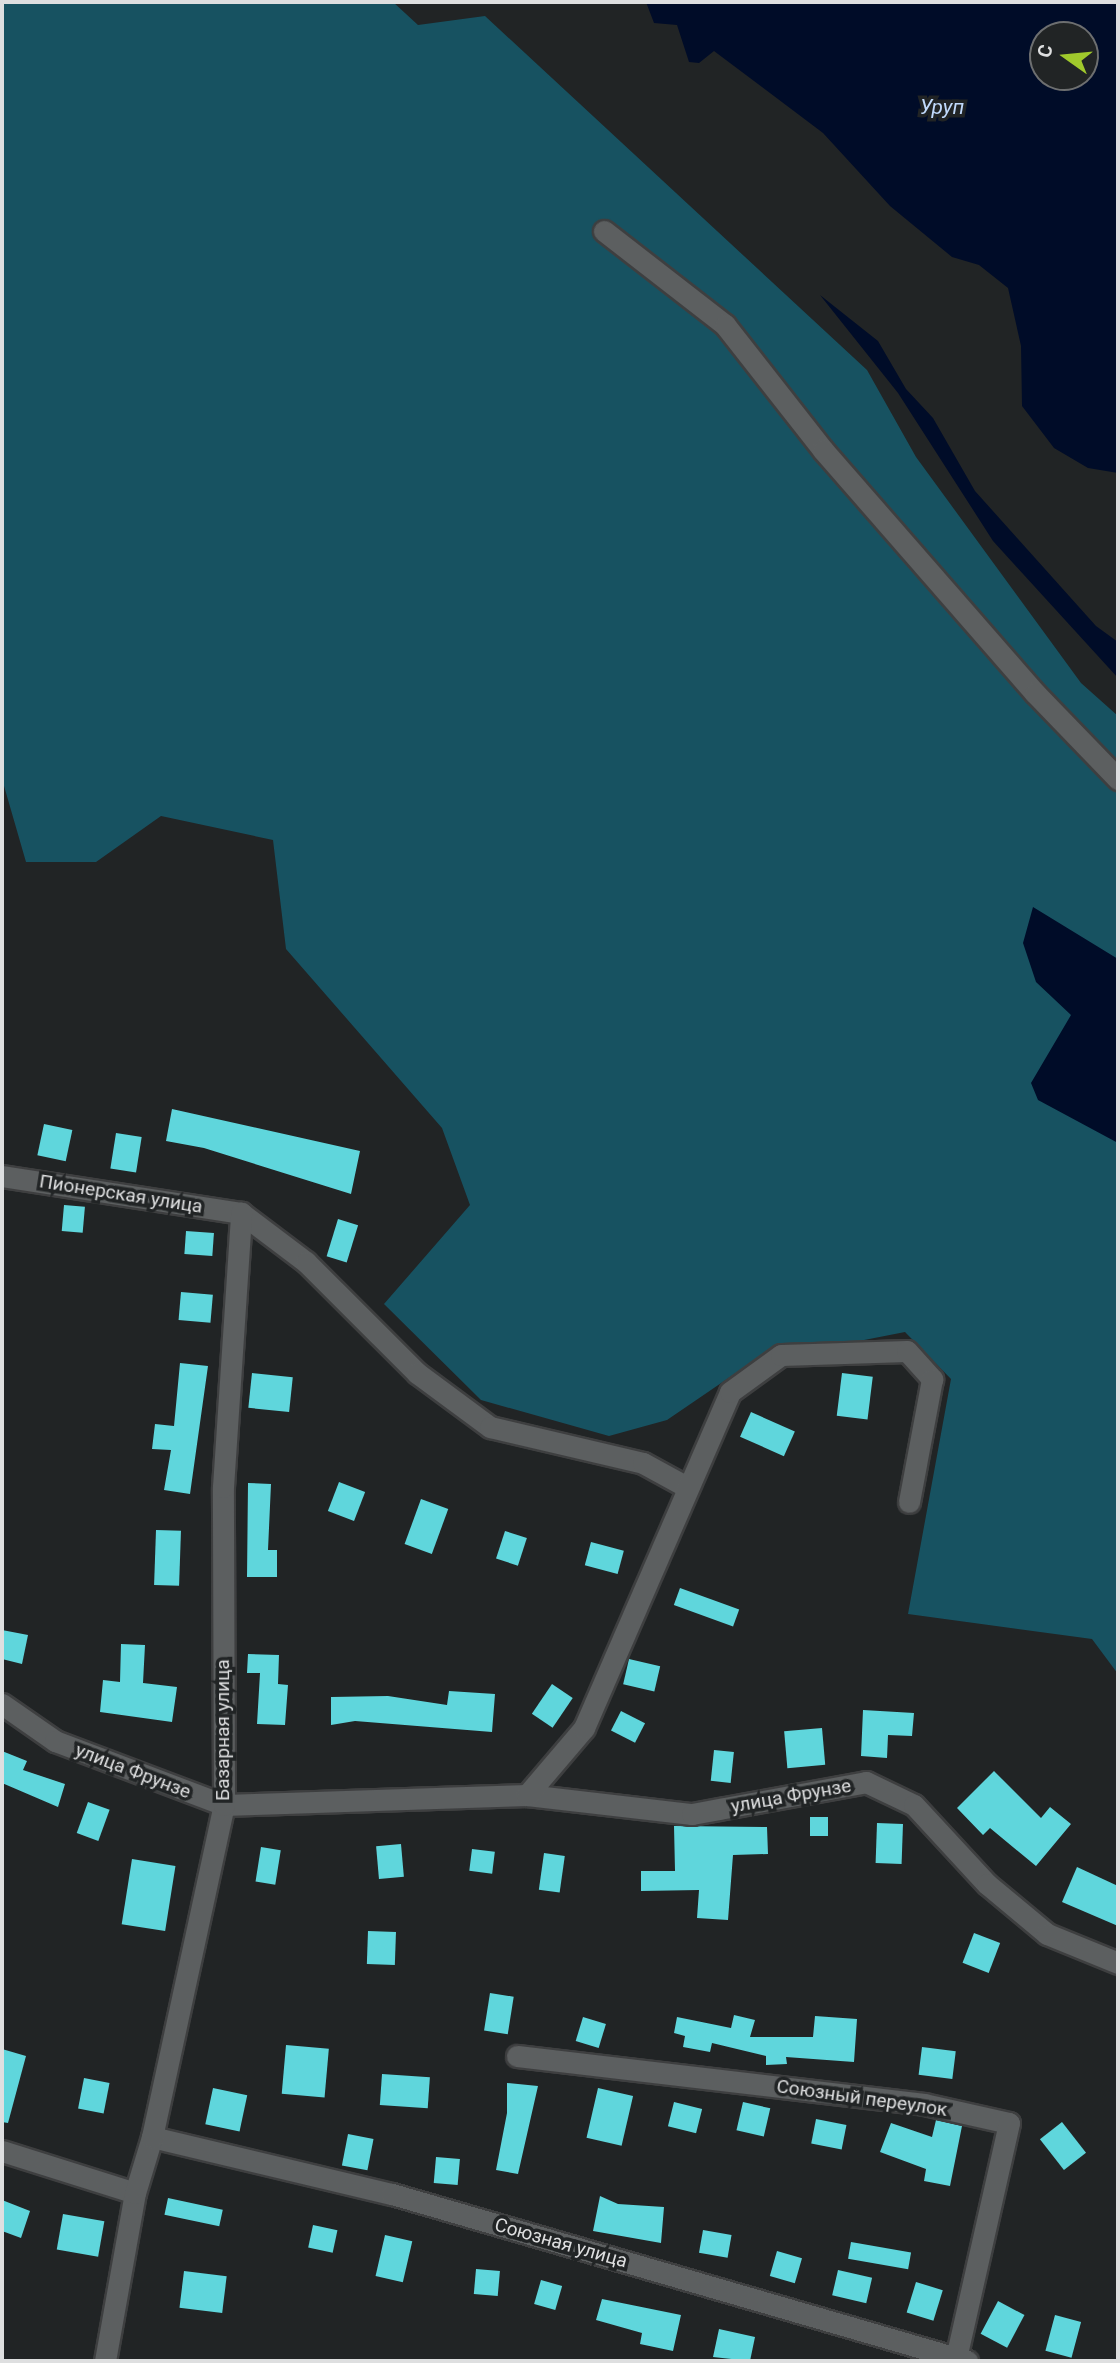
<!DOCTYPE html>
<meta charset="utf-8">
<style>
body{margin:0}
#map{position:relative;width:1120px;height:2363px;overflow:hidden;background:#212425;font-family:Roboto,sans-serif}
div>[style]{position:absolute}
.forest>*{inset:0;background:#175261}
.water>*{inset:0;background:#000c28}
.building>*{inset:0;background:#5fd6dc;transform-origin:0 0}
.roads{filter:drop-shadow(2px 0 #3e3f40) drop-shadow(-2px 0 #3e3f40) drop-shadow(0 2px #3e3f40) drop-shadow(0 -2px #3e3f40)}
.minor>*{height:21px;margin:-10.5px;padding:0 10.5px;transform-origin:10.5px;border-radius:10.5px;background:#5c5f60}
span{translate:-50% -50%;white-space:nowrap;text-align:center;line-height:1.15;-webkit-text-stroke:7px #212425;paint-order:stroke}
.street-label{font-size:19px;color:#dedfe0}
.water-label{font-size:21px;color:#c0d9fb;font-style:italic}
.frame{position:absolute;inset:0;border:4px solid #dedfe0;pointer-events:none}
.north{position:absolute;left:1029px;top:21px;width:70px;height:70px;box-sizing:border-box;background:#212425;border:2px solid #6d6f70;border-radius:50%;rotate:285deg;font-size:19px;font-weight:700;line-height:28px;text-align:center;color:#dedfe0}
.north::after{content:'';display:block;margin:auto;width:24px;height:32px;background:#a0c92c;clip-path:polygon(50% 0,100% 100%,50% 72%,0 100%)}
</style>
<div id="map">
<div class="forest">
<div style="clip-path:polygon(2px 2px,393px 2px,418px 25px,485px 16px,867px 370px,916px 457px,1081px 683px,1118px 716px,1118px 1674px,1092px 1639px,908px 1614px,951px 1379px,905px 1332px,752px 1362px,667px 1420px,609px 1436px,481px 1400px,384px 1304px,470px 1205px,442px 1128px,286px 949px,273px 840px,161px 816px,96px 862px,26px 862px,2px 779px)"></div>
</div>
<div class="water">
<div style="clip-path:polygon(evenodd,646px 2px,1118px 2px,1118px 473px,1088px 468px,1054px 448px,1022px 406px,1021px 346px,1008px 288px,979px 265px,952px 257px,890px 206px,823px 133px,714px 51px,699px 63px,689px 62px,677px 25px,654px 23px,646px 2px,1043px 35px,1085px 35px,1085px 77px,1043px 77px,1043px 35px)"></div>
<div style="clip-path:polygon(820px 295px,878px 341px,906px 389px,933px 418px,975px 491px,1096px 626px,1118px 642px,1118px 678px,993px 541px,898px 393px)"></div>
<div style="clip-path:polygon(1033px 907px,1118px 959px,1118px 1143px,1038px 1100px,1031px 1083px,1071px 1015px,1036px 982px,1023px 943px)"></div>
</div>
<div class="building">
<div style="clip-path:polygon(172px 1109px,360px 1151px,351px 1194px,204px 1148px,166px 1141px)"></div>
<div style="left:44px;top:1124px;width:29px;height:32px;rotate:12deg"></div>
<div style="left:116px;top:1133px;width:26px;height:36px;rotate:9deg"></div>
<div style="left:64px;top:1205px;width:21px;height:26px;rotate:5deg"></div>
<div style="left:338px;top:1219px;width:21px;height:39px;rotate:17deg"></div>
<div style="left:186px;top:1231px;width:28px;height:23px;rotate:4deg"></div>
<div style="left:181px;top:1292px;width:32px;height:28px;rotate:5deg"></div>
<div style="clip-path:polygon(180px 1363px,208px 1366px,190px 1494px,164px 1490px,171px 1450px,152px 1449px,155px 1424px,174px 1426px)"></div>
<div style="left:252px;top:1373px;width:41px;height:35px;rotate:6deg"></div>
<div style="left:842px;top:1373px;width:31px;height:43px;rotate:7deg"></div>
<div style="left:751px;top:1412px;width:48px;height:27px;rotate:24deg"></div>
<div style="left:339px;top:1482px;width:28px;height:31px;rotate:21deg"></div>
<div style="clip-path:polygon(248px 1483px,271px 1484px,268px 1550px,277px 1550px,277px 1577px,247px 1577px)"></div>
<div style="left:421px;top:1499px;width:29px;height:48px;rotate:20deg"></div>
<div style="left:156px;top:1530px;width:25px;height:55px;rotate:2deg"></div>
<div style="left:505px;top:1531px;width:23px;height:29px;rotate:18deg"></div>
<div style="left:591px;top:1542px;width:34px;height:24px;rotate:15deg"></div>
<div style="left:680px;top:1588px;width:63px;height:18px;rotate:20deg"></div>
<div style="clip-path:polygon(2px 1630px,28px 1635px,22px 1664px,2px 1659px)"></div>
<div style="clip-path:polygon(121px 1644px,145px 1645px,143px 1683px,177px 1687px,172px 1722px,100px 1712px,103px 1680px,120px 1682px)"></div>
<div style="clip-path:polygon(248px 1654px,279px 1655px,278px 1684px,288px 1685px,285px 1725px,257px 1724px,260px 1673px,247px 1673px)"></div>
<div style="left:629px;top:1659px;width:32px;height:26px;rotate:13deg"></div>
<div style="left:552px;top:1684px;width:25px;height:36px;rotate:34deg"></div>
<div style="clip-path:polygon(449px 1691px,495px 1694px,492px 1732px,355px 1721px,331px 1725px,331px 1697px,388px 1696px,447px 1705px)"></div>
<div style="clip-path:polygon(863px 1710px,914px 1713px,912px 1736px,888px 1735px,887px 1758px,861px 1756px)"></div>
<div style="left:621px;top:1711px;width:27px;height:22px;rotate:27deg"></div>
<div style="left:822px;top:1728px;width:37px;height:38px;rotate:85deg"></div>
<div style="left:714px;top:1750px;width:20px;height:31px;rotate:6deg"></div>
<div style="clip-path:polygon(2px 1751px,27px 1761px,23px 1770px,65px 1784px,58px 1807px,2px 1783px)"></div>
<div style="clip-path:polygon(994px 1771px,1041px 1818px,1050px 1807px,1071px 1824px,1036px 1866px,990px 1828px,983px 1835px,957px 1808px)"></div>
<div style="left:88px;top:1802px;width:23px;height:33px;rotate:20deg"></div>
<div style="left:810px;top:1817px;width:18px;height:19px"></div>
<div style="left:877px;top:1823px;width:26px;height:40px;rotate:2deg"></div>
<div style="clip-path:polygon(674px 1826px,767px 1827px,768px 1854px,733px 1855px,728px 1920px,697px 1918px,699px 1890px,641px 1891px,641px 1871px,675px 1871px)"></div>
<div style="left:401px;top:1844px;width:33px;height:25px;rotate:85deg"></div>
<div style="left:261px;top:1847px;width:20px;height:35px;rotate:9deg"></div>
<div style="left:472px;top:1849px;width:23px;height:22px;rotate:7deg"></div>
<div style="left:544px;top:1853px;width:21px;height:37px;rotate:8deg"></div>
<div style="left:132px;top:1859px;width:44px;height:66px;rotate:9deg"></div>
<div style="clip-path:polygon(1077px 1867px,1118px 1886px,1118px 1926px,1062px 1902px)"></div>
<div style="left:368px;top:1931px;width:28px;height:33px;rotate:2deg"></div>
<div style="left:974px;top:1933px;width:28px;height:32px;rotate:21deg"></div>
<div style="left:490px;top:1993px;width:24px;height:38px;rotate:9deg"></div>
<div style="clip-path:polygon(734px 2015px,755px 2020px,750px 2037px,813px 2037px,815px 2016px,857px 2019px,854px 2062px,786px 2057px,787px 2064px,766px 2065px,766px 2056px,712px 2043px,710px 2052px,683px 2047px,685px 2036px,674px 2033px,677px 2017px,731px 2028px)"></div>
<div style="left:583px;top:2017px;width:24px;height:25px;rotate:17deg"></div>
<div style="left:286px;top:2045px;width:43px;height:49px;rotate:5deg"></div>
<div style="left:922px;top:2047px;width:34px;height:28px;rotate:7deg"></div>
<div style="clip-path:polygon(2px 2049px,26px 2056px,8px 2123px,2px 2122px)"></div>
<div style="left:382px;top:2074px;width:48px;height:31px;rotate:4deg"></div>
<div style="left:84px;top:2078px;width:26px;height:31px;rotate:11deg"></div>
<div style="clip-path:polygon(507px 2083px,538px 2086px,518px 2174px,496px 2170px,507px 2113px)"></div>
<div style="left:213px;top:2088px;width:35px;height:37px;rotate:12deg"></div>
<div style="left:598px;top:2088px;width:36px;height:51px;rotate:13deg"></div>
<div style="left:674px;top:2102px;width:29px;height:25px;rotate:14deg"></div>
<div style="left:743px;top:2102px;width:28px;height:29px;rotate:13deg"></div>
<div style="left:816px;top:2119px;width:31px;height:25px;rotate:11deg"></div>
<div style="clip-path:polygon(936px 2120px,962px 2126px,950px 2186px,924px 2181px,926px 2169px,880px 2152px,891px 2123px,932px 2137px)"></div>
<div style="left:1062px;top:2122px;width:39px;height:28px;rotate:52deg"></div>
<div style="left:348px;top:2134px;width:26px;height:32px;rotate:11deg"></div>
<div style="left:436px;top:2157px;width:24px;height:26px;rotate:5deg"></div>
<div style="clip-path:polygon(600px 2196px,618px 2204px,664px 2207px,661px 2243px,593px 2231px)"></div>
<div style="left:168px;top:2198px;width:56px;height:17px;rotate:12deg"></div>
<div style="clip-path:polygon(2px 2200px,30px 2211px,21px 2238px,2px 2231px)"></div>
<div style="left:63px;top:2214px;width:42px;height:36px;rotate:10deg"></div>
<div style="left:313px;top:2225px;width:25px;height:23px;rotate:12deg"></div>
<div style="left:703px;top:2230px;width:29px;height:23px;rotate:10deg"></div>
<div style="left:385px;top:2235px;width:28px;height:42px;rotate:13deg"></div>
<div style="left:851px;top:2242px;width:61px;height:17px;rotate:10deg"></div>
<div style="left:777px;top:2251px;width:26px;height:26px;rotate:16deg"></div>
<div style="left:476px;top:2269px;width:24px;height:25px;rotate:5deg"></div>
<div style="left:838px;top:2270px;width:35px;height:26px;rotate:13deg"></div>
<div style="left:184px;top:2271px;width:43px;height:37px;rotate:7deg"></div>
<div style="left:541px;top:2280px;width:22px;height:25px;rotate:16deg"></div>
<div style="left:916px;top:2282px;width:28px;height:32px;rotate:17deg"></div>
<div style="clip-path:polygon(602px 2299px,681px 2315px,673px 2351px,640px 2344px,642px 2333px,596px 2320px)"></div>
<div style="left:998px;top:2301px;width:30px;height:37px;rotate:28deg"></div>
<div style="left:1055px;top:2315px;width:27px;height:37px;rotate:15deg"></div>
<div style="clip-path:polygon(719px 2329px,755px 2337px,750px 2361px,713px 2357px)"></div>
</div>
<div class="roads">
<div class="minor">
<div style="left:604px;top:231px;width:153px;rotate:37.8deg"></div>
<div style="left:725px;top:325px;width:159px;rotate:51.9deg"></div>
<div style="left:823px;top:450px;width:322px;rotate:48.9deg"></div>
<div style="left:1035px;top:693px;width:120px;rotate:46deg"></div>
<div style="left:2px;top:1176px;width:242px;rotate:8.8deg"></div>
<div style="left:241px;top:1213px;width:81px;rotate:37deg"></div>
<div style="left:306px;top:1262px;width:157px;rotate:45deg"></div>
<div style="left:417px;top:1373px;width:91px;rotate:36.5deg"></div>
<div style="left:490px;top:1427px;width:157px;rotate:13.2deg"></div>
<div style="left:643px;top:1463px;width:50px;rotate:28.6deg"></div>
<div style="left:2px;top:1704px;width:65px;rotate:34.9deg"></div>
<div style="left:55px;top:1741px;width:181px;rotate:20.7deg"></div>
<div style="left:224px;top:1805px;width:303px;rotate:-1.9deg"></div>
<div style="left:527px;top:1795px;width:166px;rotate:6.6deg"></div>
<div style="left:692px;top:1814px;width:177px;rotate:-10.4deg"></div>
<div style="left:866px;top:1782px;width:53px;rotate:25.6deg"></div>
<div style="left:914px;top:1805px;width:108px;rotate:47.3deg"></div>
<div style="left:987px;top:1884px;width:78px;rotate:39.8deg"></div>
<div style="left:1047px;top:1934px;width:77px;rotate:22.2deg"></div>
<div style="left:527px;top:1795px;width:88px;rotate:-49.6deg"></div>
<div style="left:584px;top:1728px;width:366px;rotate:-66.5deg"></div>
<div style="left:730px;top:1392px;width:63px;rotate:-36deg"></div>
<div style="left:781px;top:1355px;width:126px;rotate:-1.8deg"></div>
<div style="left:907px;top:1351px;width:38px;rotate:48deg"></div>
<div style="left:932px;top:1379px;width:125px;rotate:100.6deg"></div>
<div style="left:517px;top:2056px;width:410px;rotate:6.7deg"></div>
<div style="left:924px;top:2104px;width:87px;rotate:12.6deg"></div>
<div style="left:1009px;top:2123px;width:241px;rotate:102.7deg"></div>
<div style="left:152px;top:2137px;width:247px;rotate:13.4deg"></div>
<div style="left:392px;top:2194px;width:599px;rotate:16.2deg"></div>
<div style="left:2px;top:2151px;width:139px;rotate:17.5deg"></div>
<div style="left:105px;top:2361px;width:171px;rotate:-79.9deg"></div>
<div style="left:135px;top:2193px;width:59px;rotate:-73.1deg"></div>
<div style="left:152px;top:2137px;width:340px;rotate:-77.8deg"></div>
<div style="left:224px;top:1805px;width:318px;rotate:-90.2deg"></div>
<div style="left:223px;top:1487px;width:275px;rotate:-86.2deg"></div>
</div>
</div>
<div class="street-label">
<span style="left:121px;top:1194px;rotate:9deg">Пионерская улица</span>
<span style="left:223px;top:1730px;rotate:-90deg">Базарная улица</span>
<span style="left:133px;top:1771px;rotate:21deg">улица Фрунзе</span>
<span style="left:791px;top:1796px;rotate:-10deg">улица Фрунзе</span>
<span style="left:862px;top:2098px;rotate:8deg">Союзный переулок</span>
<span style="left:561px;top:2243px;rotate:16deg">Союзная улица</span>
</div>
<div class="water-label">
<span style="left:942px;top:107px">Уруп</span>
</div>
<div class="frame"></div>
<div class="north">С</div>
</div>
